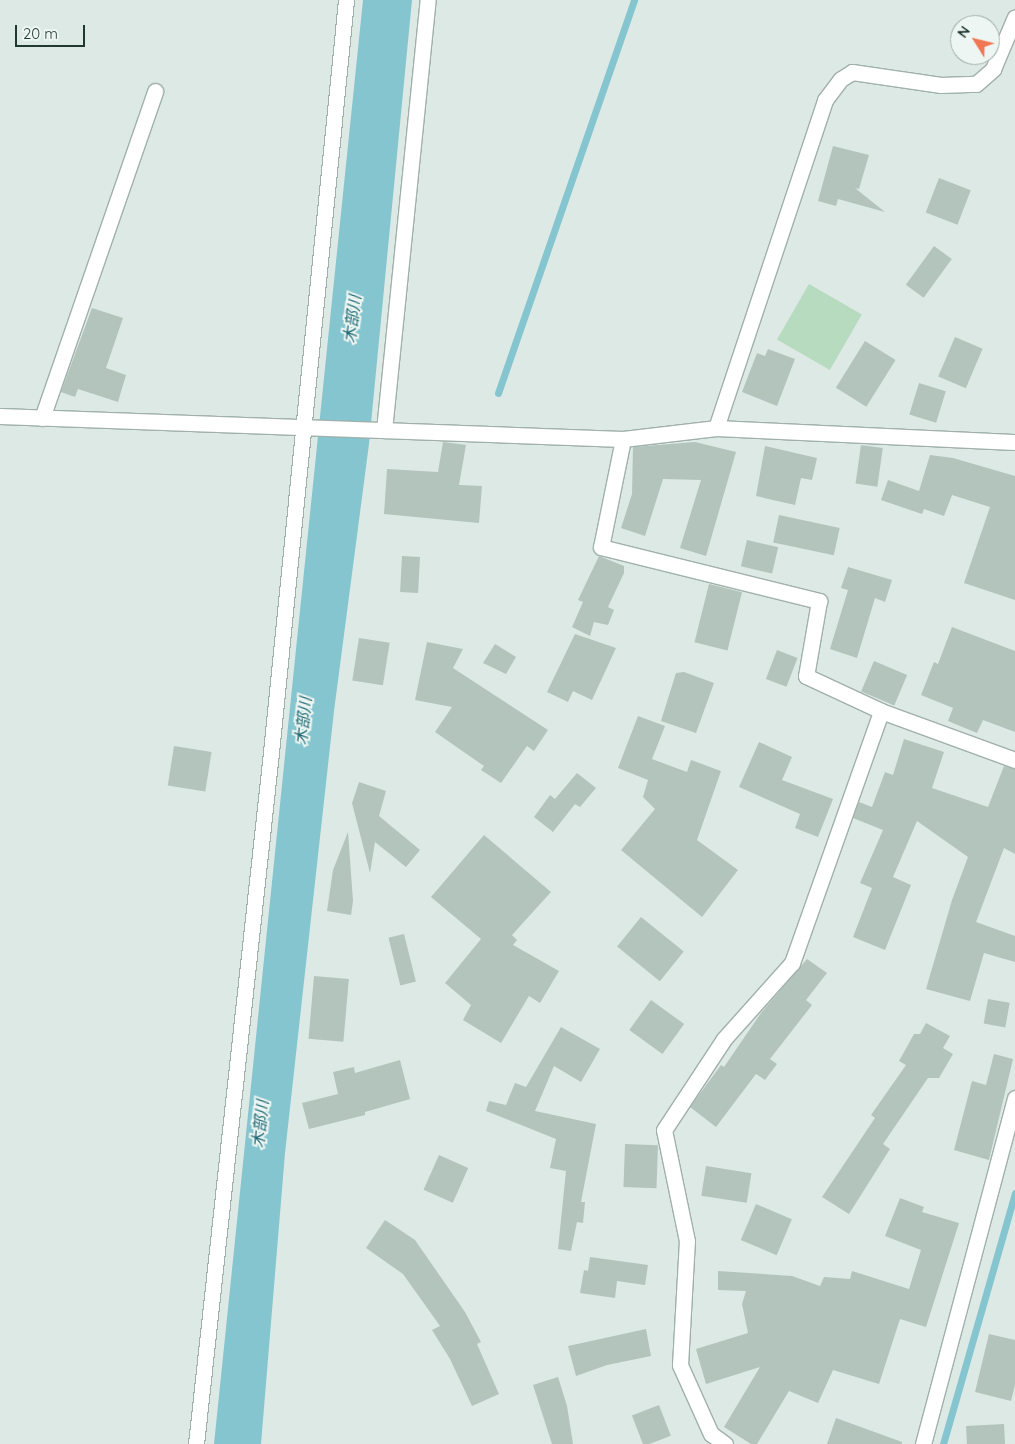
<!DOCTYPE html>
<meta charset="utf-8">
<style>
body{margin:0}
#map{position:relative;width:1015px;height:1444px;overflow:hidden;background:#dde9e4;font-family:Quicksand,"Noto Sans JP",sans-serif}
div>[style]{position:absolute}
.green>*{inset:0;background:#b6dbbf;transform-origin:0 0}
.water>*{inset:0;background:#85c5cf}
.stream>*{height:7px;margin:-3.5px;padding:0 3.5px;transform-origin:3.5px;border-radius:3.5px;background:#85c5cf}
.building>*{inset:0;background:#b3c4bd;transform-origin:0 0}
.roads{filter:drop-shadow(1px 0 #a0b0ab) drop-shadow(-1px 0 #a0b0ab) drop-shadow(0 1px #a0b0ab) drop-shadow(0 -1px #a0b0ab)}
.minor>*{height:15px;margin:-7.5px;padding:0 7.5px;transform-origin:7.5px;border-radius:7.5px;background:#fff}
span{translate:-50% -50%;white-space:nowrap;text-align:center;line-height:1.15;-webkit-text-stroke:4px #edf6f2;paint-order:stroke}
.water-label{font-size:16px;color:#1b6673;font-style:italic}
.north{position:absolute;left:950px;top:15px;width:50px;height:50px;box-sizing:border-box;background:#edf6f2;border:1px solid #9baaa5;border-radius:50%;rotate:306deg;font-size:14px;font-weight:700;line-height:20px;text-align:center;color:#1f3831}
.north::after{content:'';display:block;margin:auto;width:18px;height:22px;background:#f17754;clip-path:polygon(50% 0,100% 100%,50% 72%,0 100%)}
.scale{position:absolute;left:15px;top:25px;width:70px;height:22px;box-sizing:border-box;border:2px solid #1f3831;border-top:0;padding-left:6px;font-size:15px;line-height:18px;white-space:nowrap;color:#1f3831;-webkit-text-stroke:4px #edf6f2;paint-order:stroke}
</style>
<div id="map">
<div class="green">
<div style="left:809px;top:284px;width:61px;height:64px;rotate:30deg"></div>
</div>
<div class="water">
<div style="clip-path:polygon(363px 0,412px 0,369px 444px,334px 711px,285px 1153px,261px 1444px,214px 1444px)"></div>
</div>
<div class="stream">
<div style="left:498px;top:393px;width:416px;rotate:-70.9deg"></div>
<div style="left:943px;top:1444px;width:261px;rotate:-74deg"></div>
</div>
<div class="building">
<div style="clip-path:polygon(833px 146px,869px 155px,859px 189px,855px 188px,885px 212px,838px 199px,836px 206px,818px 201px)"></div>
<div style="left:939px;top:178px;width:34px;height:37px;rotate:21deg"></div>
<div style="left:934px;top:246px;width:22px;height:48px;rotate:36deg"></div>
<div style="clip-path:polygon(92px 308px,123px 318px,106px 368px,126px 375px,118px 402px,78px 389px,75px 397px,61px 392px)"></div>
<div style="left:955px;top:337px;width:30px;height:43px;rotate:23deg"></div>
<div style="left:865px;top:341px;width:36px;height:55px;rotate:32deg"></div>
<div style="clip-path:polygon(768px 349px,795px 359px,777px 406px,742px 392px,757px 353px,765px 356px)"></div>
<div style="left:919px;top:383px;width:28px;height:33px;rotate:17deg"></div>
<div style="clip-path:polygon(443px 442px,466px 445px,459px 485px,482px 486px,479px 523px,384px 514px,387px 469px,438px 472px)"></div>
<div style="clip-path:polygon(695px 442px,736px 452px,706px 556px,680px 548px,701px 480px,663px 479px,645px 536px,621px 528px,632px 494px,633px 447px)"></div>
<div style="left:861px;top:445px;width:22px;height:39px;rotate:8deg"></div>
<div style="clip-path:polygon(765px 446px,817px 458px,812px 480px,801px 478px,795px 505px,756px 496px)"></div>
<div style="clip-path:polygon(930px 455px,953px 458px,1015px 476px,1015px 600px,964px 583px,990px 507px,952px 495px,944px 516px,924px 509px,922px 514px,881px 500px,888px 480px,919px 491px)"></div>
<div style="left:779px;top:515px;width:62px;height:28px;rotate:12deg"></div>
<div style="left:747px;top:540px;width:32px;height:27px;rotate:13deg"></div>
<div style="left:402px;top:556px;width:18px;height:36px;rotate:3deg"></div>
<div style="clip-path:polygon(599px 556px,624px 566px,624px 573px,608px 607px,614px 610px,608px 625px,594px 622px,590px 636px,572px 627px,583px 602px,578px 600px)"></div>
<div style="clip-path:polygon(848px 567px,892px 580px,885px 602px,875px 598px,857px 658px,830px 649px,848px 590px,841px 588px)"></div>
<div style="left:709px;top:584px;width:34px;height:60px;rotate:14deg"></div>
<div style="clip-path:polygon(952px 627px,1015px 651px,1015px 732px,983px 720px,977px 733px,948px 721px,953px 708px,921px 695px,934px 662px,938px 664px)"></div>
<div style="clip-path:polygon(575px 634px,616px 648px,592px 700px,573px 691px,568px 702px,547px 692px)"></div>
<div style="left:359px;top:638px;width:31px;height:43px;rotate:9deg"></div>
<div style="clip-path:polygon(427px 642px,463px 649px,453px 668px,548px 730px,534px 751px,527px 746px,501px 783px,481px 770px,484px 766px,435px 732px,452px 707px,415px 700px)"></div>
<div style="clip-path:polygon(495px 644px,516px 657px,506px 674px,483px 663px)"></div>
<div style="left:777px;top:650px;width:22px;height:31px;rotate:21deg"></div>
<div style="left:874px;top:661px;width:36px;height:33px;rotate:23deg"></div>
<div style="clip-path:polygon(684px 672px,714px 683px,696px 733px,661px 721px,676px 673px)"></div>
<div style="clip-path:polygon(638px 716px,665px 726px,652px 759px,687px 772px,691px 760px,721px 771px,697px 840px,738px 870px,702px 917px,621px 850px,655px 809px,643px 797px,648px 780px,618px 768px)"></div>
<div style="clip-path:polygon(904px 739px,944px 752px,932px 788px,988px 807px,1004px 766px,1015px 769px,1015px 854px,1004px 848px,976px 922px,1015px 936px,1015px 962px,984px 953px,970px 1001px,926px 989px,952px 900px,968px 857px,917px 821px,893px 877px,911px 885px,885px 950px,853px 937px,872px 888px,860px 883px,883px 830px,853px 818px,859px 802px,872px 807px,885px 772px,893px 775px)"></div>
<div style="clip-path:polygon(759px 742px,792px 757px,782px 780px,833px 799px,818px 837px,795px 828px,800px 814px,739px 787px)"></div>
<div style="left:174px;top:746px;width:38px;height:40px;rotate:9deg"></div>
<div style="clip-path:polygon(577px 773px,596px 788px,580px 807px,575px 804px,553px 832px,534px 817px,550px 795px,555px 799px)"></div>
<div style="clip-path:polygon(359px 782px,386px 791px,379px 816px,420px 850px,406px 867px,375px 842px,370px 873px,352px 803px)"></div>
<div style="clip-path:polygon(348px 832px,353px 901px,351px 915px,327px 911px,333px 870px)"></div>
<div style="clip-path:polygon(484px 835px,551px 892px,512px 935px,517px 940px,513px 945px,559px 971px,540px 1003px,529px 996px,501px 1043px,463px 1020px,471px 1005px,445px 983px,481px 939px,431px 897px)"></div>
<div style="left:641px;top:917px;width:55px;height:38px;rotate:39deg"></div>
<div style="left:404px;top:934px;width:49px;height:16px;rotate:76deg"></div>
<div style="clip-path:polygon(807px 959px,827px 973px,806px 1000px,812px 1005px,770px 1059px,777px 1064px,765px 1080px,756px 1074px,716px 1127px,690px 1107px,721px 1065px,724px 1067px,761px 1013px)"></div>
<div style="left:314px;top:976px;width:35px;height:63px;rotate:5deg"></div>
<div style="left:988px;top:999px;width:22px;height:25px;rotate:10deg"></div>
<div style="left:651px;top:1000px;width:41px;height:37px;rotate:36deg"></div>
<div style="clip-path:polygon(926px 1023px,950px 1036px,943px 1048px,953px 1054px,939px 1078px,928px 1078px,883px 1144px,890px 1149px,849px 1214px,822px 1197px,875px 1118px,871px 1115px,906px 1065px,899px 1061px,914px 1034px,920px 1034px)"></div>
<div style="clip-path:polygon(561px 1027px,600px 1049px,581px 1082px,554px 1066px,535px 1111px,596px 1124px,581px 1202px,585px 1202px,583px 1223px,577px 1222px,571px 1251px,558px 1249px,566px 1171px,550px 1168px,556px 1139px,486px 1111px,489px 1101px,506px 1105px,515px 1083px,526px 1087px)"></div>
<div style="clip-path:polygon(994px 1054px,1013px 1059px,989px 1160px,954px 1150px,972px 1081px,986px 1085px)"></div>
<div style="clip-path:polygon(400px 1060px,410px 1099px,365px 1112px,365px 1115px,309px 1129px,302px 1103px,338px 1094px,333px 1072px,354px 1067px,355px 1073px)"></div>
<div style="left:625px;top:1144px;width:33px;height:43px;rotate:2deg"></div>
<div style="left:439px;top:1155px;width:32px;height:38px;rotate:24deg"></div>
<div style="left:706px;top:1166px;width:46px;height:30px;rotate:9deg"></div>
<div style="clip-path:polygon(900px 1198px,924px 1207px,922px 1212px,959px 1223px,926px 1327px,900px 1319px,879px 1384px,833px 1370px,818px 1403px,789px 1391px,757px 1444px,751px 1444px,724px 1427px,760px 1367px,706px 1384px,696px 1349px,748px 1333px,742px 1304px,746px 1291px,718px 1290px,718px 1271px,792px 1276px,820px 1286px,824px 1277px,850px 1279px,852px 1271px,909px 1289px,921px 1250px,885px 1236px)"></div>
<div style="left:756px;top:1204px;width:39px;height:39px;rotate:23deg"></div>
<div style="clip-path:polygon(385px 1220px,415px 1240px,465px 1312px,481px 1342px,477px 1344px,499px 1394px,472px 1406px,450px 1359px,432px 1330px,440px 1326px,403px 1274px,366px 1248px)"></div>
<div style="clip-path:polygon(590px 1257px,648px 1265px,645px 1285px,617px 1281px,615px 1298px,580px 1293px,584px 1270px,588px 1271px)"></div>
<div style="clip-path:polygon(646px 1329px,651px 1356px,607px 1365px,576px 1376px,568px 1346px)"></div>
<div style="clip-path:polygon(989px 1334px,1015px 1340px,1015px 1385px,1011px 1401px,975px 1392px)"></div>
<div style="clip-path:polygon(558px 1377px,567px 1406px,573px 1444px,552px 1444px,533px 1385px)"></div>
<div style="left:659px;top:1405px;width:33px;height:29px;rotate:69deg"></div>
<div style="clip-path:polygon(836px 1418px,902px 1442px,902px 1444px,827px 1444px)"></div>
<div style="left:1004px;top:1424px;width:20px;height:38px;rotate:87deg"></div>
</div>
<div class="roads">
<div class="minor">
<div style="left:0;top:416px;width:623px;rotate:2.11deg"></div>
<div style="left:623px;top:439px;width:94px;rotate:-6.7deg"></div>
<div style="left:716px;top:428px;width:299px;rotate:2.7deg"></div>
<div style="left:42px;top:418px;width:346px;rotate:-70.9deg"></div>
<div style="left:716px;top:428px;width:346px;rotate:-71.6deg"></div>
<div style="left:825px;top:100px;width:26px;rotate:-53deg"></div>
<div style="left:841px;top:79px;width:13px;rotate:-32deg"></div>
<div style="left:852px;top:72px;width:90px;rotate:8.3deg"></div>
<div style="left:941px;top:85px;width:35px;rotate:-2deg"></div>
<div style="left:976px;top:84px;width:23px;rotate:-41deg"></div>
<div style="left:993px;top:69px;width:56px;rotate:-67.1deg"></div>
<div style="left:384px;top:430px;width:432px;rotate:-84.2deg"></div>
<div style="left:623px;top:439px;width:110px;rotate:101.5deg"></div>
<div style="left:601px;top:547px;width:225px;rotate:13.9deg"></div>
<div style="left:819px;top:601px;width:76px;rotate:99.8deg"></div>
<div style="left:806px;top:676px;width:83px;rotate:25deg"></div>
<div style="left:881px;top:711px;width:143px;rotate:20.1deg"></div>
<div style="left:196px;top:1444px;width:686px;rotate:-83.81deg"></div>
<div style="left:270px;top:762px;width:766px;rotate:-84.3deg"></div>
<div style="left:725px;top:1444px;width:17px;rotate:-144deg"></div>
<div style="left:711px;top:1434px;width:76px;rotate:-114.2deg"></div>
<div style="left:680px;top:1365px;width:124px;rotate:-86.8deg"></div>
<div style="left:687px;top:1241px;width:113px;rotate:-101.7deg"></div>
<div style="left:664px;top:1130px;width:109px;rotate:-56.6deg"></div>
<div style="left:724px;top:1039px;width:102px;rotate:-48.2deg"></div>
<div style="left:792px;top:963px;width:267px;rotate:-70.5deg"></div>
<div style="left:923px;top:1444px;width:358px;rotate:-75.1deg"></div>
</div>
</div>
<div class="water-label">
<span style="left:352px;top:319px;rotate:-83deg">木部川</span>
<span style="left:303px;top:721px;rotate:-84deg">木部川</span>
<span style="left:260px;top:1124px;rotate:-84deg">木部川</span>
</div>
<div class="north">N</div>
<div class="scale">20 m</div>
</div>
